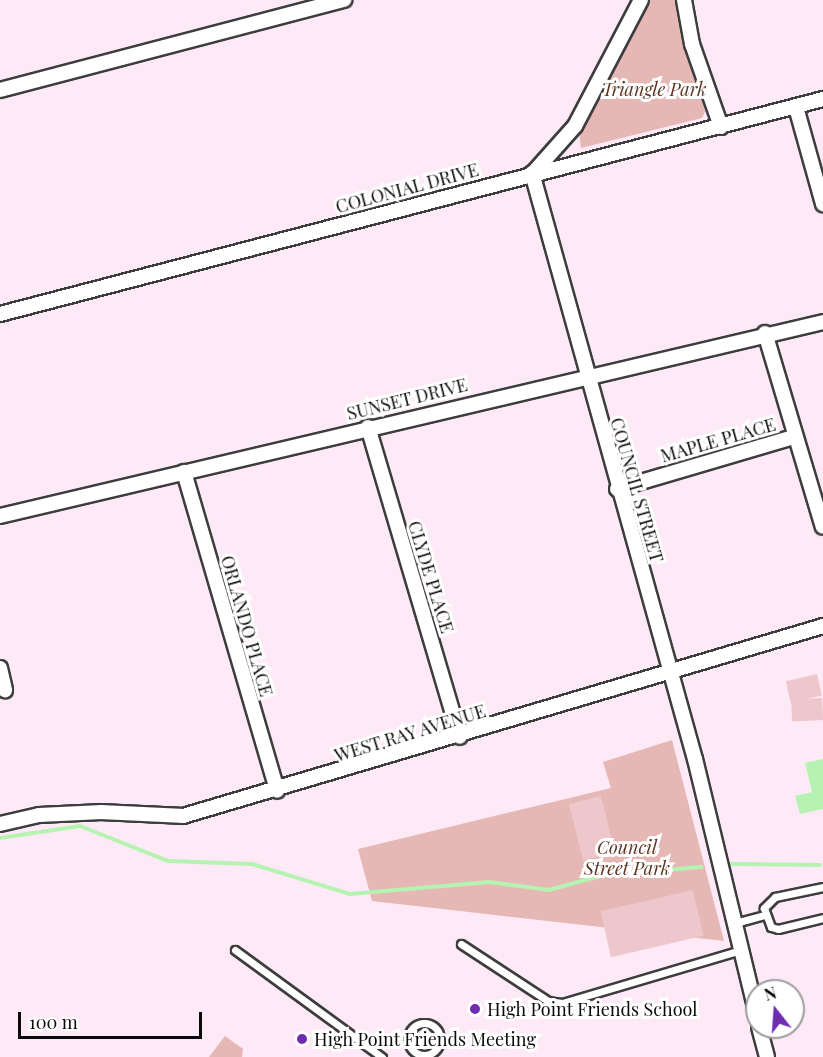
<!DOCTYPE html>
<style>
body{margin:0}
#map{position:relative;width:823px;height:1057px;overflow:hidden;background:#fee9f7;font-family:"Playfair Display",serif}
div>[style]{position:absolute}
.green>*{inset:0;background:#e5b7b5}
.pitch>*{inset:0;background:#edc7cb;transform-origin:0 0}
.water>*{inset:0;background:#b6f2b1}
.stream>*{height:4px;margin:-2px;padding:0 2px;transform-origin:2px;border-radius:2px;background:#b6f2b1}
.roads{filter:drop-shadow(2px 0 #3d3d3d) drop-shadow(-2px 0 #3d3d3d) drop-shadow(0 2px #3d3d3d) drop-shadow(0 -2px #3d3d3d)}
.service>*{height:7px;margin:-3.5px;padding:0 3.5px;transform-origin:3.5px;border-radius:3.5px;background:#fff}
.service>.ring{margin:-3.5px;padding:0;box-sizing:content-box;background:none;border:7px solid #fff;border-radius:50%}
.minor>*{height:14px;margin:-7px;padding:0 7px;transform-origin:7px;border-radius:7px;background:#fff}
.dots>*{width:16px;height:16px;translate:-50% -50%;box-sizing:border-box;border:3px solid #fff;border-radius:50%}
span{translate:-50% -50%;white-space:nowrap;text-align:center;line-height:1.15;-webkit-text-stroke:6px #fff;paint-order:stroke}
.park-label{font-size:18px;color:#5d3420;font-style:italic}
.street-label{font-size:18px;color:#0a0a0a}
.poi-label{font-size:18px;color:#0a0a0a}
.left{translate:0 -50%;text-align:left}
.north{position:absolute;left:745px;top:979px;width:60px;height:60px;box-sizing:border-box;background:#fff;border:2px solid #9d9d9d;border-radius:50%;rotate:343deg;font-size:16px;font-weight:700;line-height:24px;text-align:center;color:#0a0a0a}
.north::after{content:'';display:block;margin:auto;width:21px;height:27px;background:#6e2cb1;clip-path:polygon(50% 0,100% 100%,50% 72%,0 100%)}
.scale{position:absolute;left:18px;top:1012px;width:184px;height:27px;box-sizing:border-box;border:3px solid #0a0a0a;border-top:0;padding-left:8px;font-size:18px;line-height:21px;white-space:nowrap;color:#0a0a0a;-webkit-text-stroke:4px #fff;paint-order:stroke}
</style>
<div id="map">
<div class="green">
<div style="clip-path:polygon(649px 0,678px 0,705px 112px,702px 118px,581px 148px,579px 131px)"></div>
<div style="clip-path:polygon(672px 740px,724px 941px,372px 901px,358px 849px,611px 788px,603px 762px)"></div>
<div style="clip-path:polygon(225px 1036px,243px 1049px,242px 1057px,209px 1057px)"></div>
</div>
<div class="pitch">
<div style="left:817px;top:674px;width:22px;height:32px;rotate:77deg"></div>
<div style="left:822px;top:698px;width:22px;height:31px;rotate:87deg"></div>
<div style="left:601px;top:796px;width:58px;height:33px;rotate:76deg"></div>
<div style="left:693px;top:890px;width:47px;height:95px;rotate:77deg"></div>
</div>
<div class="water">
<div style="clip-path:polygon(823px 759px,823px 809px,800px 814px,795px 796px,812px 792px,805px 763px)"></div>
</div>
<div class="stream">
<div style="left:0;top:838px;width:81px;rotate:-8.5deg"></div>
<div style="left:80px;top:826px;width:95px;rotate:21.7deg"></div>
<div style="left:168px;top:861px;width:84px;rotate:2deg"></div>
<div style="left:252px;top:864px;width:102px;rotate:17deg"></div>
<div style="left:350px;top:894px;width:140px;rotate:-4.9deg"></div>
<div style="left:489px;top:882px;width:61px;rotate:7.6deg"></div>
<div style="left:549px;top:890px;width:57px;rotate:-15.3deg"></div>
<div style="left:604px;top:875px;width:98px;rotate:-4.7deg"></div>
<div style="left:731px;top:864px;width:89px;rotate:0.6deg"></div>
</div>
<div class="roads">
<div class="service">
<div style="left:823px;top:887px;width:49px;rotate:168.2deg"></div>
<div style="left:775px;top:897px;width:16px;rotate:135deg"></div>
<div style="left:764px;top:908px;width:20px;rotate:70deg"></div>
<div style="left:771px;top:927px;width:7px;rotate:16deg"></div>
<div style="left:778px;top:929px;width:46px;rotate:-13.7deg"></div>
<div style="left:735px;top:923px;width:31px;rotate:-15deg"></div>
<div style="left:461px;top:944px;width:104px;rotate:33.2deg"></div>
<div style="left:548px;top:1001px;width:14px;rotate:8deg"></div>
<div style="left:562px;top:1003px;width:187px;rotate:-16.5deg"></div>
<div style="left:235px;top:950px;width:182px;rotate:36.1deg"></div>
<div class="ring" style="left:408px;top:1023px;width:25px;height:25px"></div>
</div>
<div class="minor">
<div style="left:684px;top:0;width:45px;rotate:79.7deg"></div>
<div style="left:692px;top:44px;width:88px;rotate:70.7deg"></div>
<div style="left:0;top:90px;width:356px;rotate:-14.7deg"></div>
<div style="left:796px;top:107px;width:101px;rotate:74.4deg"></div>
<div style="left:534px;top:172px;width:62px;rotate:-48.3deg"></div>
<div style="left:575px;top:126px;width:142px;rotate:-62.4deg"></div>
<div style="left:532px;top:173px;width:608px;rotate:74.46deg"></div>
<div style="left:695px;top:759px;width:264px;rotate:76.4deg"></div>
<div style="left:0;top:314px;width:851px;rotate:-14.64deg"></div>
<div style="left:765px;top:333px;width:202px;rotate:73.4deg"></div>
<div style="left:368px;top:427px;width:323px;rotate:73.5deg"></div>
<div style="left:184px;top:472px;width:332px;rotate:73.7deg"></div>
<div style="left:617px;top:489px;width:184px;rotate:-16.4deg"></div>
<div style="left:0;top:516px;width:846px;rotate:-13.26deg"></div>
<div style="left:0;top:668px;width:23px;rotate:77deg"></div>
<div style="left:0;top:824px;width:40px;rotate:-13deg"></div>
<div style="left:39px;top:815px;width:63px;rotate:-2.7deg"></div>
<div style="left:102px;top:812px;width:81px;rotate:2.8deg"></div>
<div style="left:183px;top:816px;width:668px;rotate:-16.53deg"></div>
<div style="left:759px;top:1027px;width:31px;rotate:75deg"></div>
</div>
</div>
<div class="dots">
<div style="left:475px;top:1009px;background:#6e2cb1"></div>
<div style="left:302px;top:1039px;background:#6e2cb1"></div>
</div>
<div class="park-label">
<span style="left:654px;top:89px">Triangle Park</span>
<span style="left:627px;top:858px">Council<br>Street Park</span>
</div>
<div class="street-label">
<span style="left:407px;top:188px;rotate:-15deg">COLONIAL DRIVE</span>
<span style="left:407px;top:399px;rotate:-14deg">SUNSET DRIVE</span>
<span style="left:718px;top:440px;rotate:-16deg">MAPLE PLACE</span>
<span style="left:637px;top:490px;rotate:74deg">COUNCIL STREET</span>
<span style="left:431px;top:577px;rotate:73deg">CLYDE PLACE</span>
<span style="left:247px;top:626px;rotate:74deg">ORLANDO PLACE</span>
<span style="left:410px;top:733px;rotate:-17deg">WEST RAY AVENUE</span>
</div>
<div class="poi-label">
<span class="left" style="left:487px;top:1009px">High Point Friends School</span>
<span class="left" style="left:314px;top:1039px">High Point Friends Meeting</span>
</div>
<div class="north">N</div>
<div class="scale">100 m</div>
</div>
